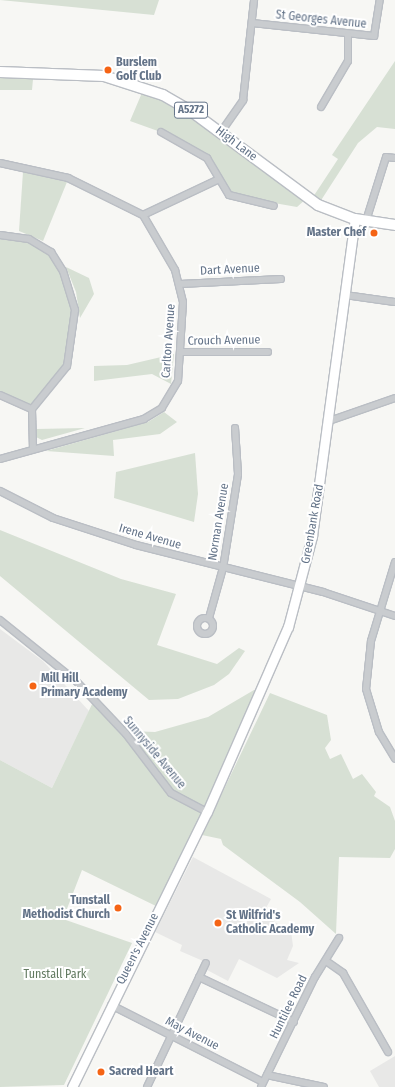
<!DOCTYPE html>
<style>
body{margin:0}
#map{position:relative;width:395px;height:1087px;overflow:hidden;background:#f7f7f4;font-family:"Fira Sans Condensed",sans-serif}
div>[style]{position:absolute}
.built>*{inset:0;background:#e8e8e7}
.green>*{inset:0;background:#d7e0d4}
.roads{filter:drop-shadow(1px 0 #babec4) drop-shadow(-1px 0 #babec4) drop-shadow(0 1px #babec4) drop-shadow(0 -1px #babec4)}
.street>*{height:6px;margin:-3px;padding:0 3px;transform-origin:3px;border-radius:3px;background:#c9cccf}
.street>.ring{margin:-3px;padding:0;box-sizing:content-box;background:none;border:6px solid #c9cccf;border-radius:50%}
.secondary>*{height:9px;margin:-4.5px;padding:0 4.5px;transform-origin:4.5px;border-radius:4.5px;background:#fff}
.primary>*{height:10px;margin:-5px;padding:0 5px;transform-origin:5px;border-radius:5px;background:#fff}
.dots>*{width:11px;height:11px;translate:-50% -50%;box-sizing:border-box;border:2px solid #fff;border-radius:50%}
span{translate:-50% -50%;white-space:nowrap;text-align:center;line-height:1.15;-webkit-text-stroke:4px #fff;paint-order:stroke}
.shield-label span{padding:1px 3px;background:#fff;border:1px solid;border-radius:3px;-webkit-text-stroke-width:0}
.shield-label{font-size:11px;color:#637388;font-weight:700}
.street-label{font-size:12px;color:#637388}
.poi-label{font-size:12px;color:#637388;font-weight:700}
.left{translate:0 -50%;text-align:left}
.right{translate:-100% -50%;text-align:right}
.park-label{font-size:12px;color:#61795f}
</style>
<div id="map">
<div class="built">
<div style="clip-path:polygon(0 629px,43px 661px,89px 711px,52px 788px,0 760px)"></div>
<div style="clip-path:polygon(193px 857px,271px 899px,262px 915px,291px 931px,293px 946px,287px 960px,299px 963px,277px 978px,239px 959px,228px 981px,207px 970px,210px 964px,180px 951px,182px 945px,155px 932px)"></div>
<div style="clip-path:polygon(395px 1056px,395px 1087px,379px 1087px,370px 1071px)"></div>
</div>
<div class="green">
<div style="clip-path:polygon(0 0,159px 0,154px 15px)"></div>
<div style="clip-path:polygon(395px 61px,395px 129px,377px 127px,358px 143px,318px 205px,311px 200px,338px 159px,332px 155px)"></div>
<div style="clip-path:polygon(0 75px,33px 79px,32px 90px,0 90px)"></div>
<div style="clip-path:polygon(144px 88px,163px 95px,307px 198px,297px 207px,229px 195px,207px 158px,169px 135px,130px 121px)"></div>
<div style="clip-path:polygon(23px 172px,67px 182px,43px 241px,19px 231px)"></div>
<div style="clip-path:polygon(0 235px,19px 235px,57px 259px,75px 313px,67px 366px,32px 409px,0 395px)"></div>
<div style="clip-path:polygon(66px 267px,89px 278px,94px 294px,80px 318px,76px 292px)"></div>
<div style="clip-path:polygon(174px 354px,171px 384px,152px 374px,94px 381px,94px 366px,127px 365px)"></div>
<div style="clip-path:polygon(164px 412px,177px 422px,160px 434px,113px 440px,114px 456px,46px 451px,148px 422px)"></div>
<div style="clip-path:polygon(85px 428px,42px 440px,36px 437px,36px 429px)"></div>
<div style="clip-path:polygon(195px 453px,198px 494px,194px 522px,114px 498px,116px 472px)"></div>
<div style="clip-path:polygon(0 530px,121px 579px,176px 594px,157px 645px,217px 664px,239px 648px,245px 651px,229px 674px,214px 685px,178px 699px,149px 700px,0 576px)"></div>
<div style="clip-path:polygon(254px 690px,263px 690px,158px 907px,82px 870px,63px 919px,132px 943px,64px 1085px,0 1087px,0 760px,52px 788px,94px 700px,126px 734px,130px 731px,155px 732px,208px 717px)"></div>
<div style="clip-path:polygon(270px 693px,327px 715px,331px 740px,325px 748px,330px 759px,341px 754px,353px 779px,362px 774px,376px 792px,374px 796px,390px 807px,395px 821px,395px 849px,390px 858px,339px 857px,336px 934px,300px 902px,223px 845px,221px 839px,202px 835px)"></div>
</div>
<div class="roads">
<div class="street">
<div style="left:252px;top:23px;width:123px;rotate:6.1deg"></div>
<div style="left:374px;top:36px;width:36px;rotate:-81deg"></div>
<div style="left:321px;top:107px;width:53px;rotate:-59.6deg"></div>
<div style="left:348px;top:61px;width:26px;rotate:-90deg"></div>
<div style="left:161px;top:132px;width:53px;rotate:29.5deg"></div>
<div style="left:207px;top:158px;width:43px;rotate:59.3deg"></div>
<div style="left:229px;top:195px;width:46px;rotate:13.7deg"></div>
<div style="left:221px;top:132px;width:39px;rotate:-55deg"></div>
<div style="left:243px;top:100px;width:101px;rotate:-83.7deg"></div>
<div style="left:0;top:163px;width:70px;rotate:12.4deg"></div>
<div style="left:68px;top:178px;width:84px;rotate:26.3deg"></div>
<div style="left:143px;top:215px;width:64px;rotate:59.8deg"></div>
<div style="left:175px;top:270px;width:33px;rotate:76deg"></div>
<div style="left:183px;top:302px;width:79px;rotate:93.6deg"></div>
<div style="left:178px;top:381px;width:31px;rotate:121deg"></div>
<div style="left:162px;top:408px;width:21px;rotate:149deg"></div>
<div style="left:144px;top:419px;width:149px;rotate:164.5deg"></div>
<div style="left:143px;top:215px;width:82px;rotate:-25.3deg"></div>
<div style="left:366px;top:221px;width:67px;rotate:-72.6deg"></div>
<div style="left:386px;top:157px;width:9px;rotate:6deg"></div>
<div style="left:0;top:235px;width:29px;rotate:8deg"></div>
<div style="left:29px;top:239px;width:26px;rotate:31deg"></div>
<div style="left:51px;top:252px;width:22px;rotate:58deg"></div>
<div style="left:63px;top:271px;width:41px;rotate:72.9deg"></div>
<div style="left:75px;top:310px;width:57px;rotate:98.1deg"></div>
<div style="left:67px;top:366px;width:55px;rotate:129.1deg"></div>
<div style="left:180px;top:284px;width:101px;rotate:-2.8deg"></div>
<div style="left:345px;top:295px;width:50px;rotate:8deg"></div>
<div style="left:181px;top:352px;width:87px"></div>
<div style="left:0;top:395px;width:35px;rotate:24deg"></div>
<div style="left:32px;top:409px;width:40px;rotate:88.6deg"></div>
<div style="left:329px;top:421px;width:70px;rotate:-19.2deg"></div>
<div style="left:0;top:491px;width:59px;rotate:27deg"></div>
<div style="left:53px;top:518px;width:87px;rotate:18deg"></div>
<div style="left:136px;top:545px;width:193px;rotate:14.1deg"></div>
<div style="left:323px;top:592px;width:76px;rotate:18.4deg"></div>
<div style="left:395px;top:562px;width:83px;rotate:106.9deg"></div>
<div style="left:371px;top:641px;width:48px;rotate:95.9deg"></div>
<div style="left:366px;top:689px;width:45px;rotate:73.2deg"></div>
<div style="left:379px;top:732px;width:31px;rotate:59deg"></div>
<div class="ring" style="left:197px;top:618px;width:10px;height:10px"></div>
<div style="left:209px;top:618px;width:52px;rotate:-74.4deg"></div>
<div style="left:223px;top:568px;width:95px;rotate:-80.9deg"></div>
<div style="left:238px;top:474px;width:46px;rotate:-93.7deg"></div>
<div style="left:0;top:620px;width:99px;rotate:38.8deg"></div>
<div style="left:77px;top:682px;width:71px;rotate:46.7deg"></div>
<div style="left:126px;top:734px;width:74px;rotate:52.7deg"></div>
<div style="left:171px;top:793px;width:41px;rotate:27.8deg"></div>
<div style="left:326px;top:961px;width:21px;rotate:35deg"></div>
<div style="left:343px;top:973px;width:91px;rotate:60.3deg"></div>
<div style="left:199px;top:977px;width:105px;rotate:25.3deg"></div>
<div style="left:111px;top:1005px;width:170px;rotate:26.9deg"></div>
<div style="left:267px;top:1075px;width:58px;rotate:11.9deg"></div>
<div style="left:147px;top:1087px;width:137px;rotate:-64.6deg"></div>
<div style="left:261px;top:1087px;width:123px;rotate:-63.9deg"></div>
<div style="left:315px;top:977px;width:46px;rotate:-58.4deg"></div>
</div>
<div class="secondary">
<div style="left:72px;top:1087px;width:306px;rotate:-63.9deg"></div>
<div style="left:207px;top:812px;width:202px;rotate:-66.4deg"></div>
<div style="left:288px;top:627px;width:94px;rotate:-75.2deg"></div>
<div style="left:312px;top:536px;width:320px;rotate:-82.3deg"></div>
</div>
<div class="primary">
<div style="left:0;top:72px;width:104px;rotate:2.2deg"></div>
<div style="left:104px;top:76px;width:62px;rotate:17.9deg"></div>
<div style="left:163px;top:95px;width:32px;rotate:30deg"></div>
<div style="left:191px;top:111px;width:158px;rotate:36.5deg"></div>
<div style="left:318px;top:205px;width:40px;rotate:21deg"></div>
<div style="left:355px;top:219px;width:40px;rotate:8.5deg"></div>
</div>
</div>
<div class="dots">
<div style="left:108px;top:70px;background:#f56415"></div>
<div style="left:374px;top:233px;background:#f56415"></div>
<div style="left:33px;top:686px;background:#f56415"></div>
<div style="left:118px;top:908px;background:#f56415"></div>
<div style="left:218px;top:923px;background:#f56415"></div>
<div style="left:101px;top:1072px;background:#f56415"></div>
</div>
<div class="shield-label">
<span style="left:191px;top:110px">A5272</span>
</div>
<div class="street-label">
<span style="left:321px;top:20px;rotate:6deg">St Georges Avenue</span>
<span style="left:236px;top:144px;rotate:37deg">High Lane</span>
<span style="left:230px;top:270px;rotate:-3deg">Dart Avenue</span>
<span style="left:169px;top:341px;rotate:-86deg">Carlton Avenue</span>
<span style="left:224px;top:341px;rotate:-1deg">Crouch Avenue</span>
<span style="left:219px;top:522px;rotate:-81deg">Norman Avenue</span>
<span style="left:313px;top:524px;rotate:-80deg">Greenbank Road</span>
<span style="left:150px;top:537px;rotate:16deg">Irene Avenue</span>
<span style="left:154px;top:753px;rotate:50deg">Sunnyside Avenue</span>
<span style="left:138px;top:949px;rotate:-63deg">Queen's Avenue</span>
<span style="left:289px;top:1007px;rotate:-64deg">Huntilee Road</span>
<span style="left:192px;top:1034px;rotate:27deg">May Avenue</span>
</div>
<div class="poi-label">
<span class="left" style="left:116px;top:70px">Burslem<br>Golf Club</span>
<span class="right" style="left:366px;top:233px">Master Chef</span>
<span class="left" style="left:41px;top:686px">Mill Hill<br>Primary Academy</span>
<span class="right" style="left:110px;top:908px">Tunstall<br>Methodist Church</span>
<span class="left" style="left:226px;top:923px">St Wilfrid's<br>Catholic Academy</span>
<span class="left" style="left:109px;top:1072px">Sacred Heart</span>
</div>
<div class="park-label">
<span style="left:55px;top:975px">Tunstall Park</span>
</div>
</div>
